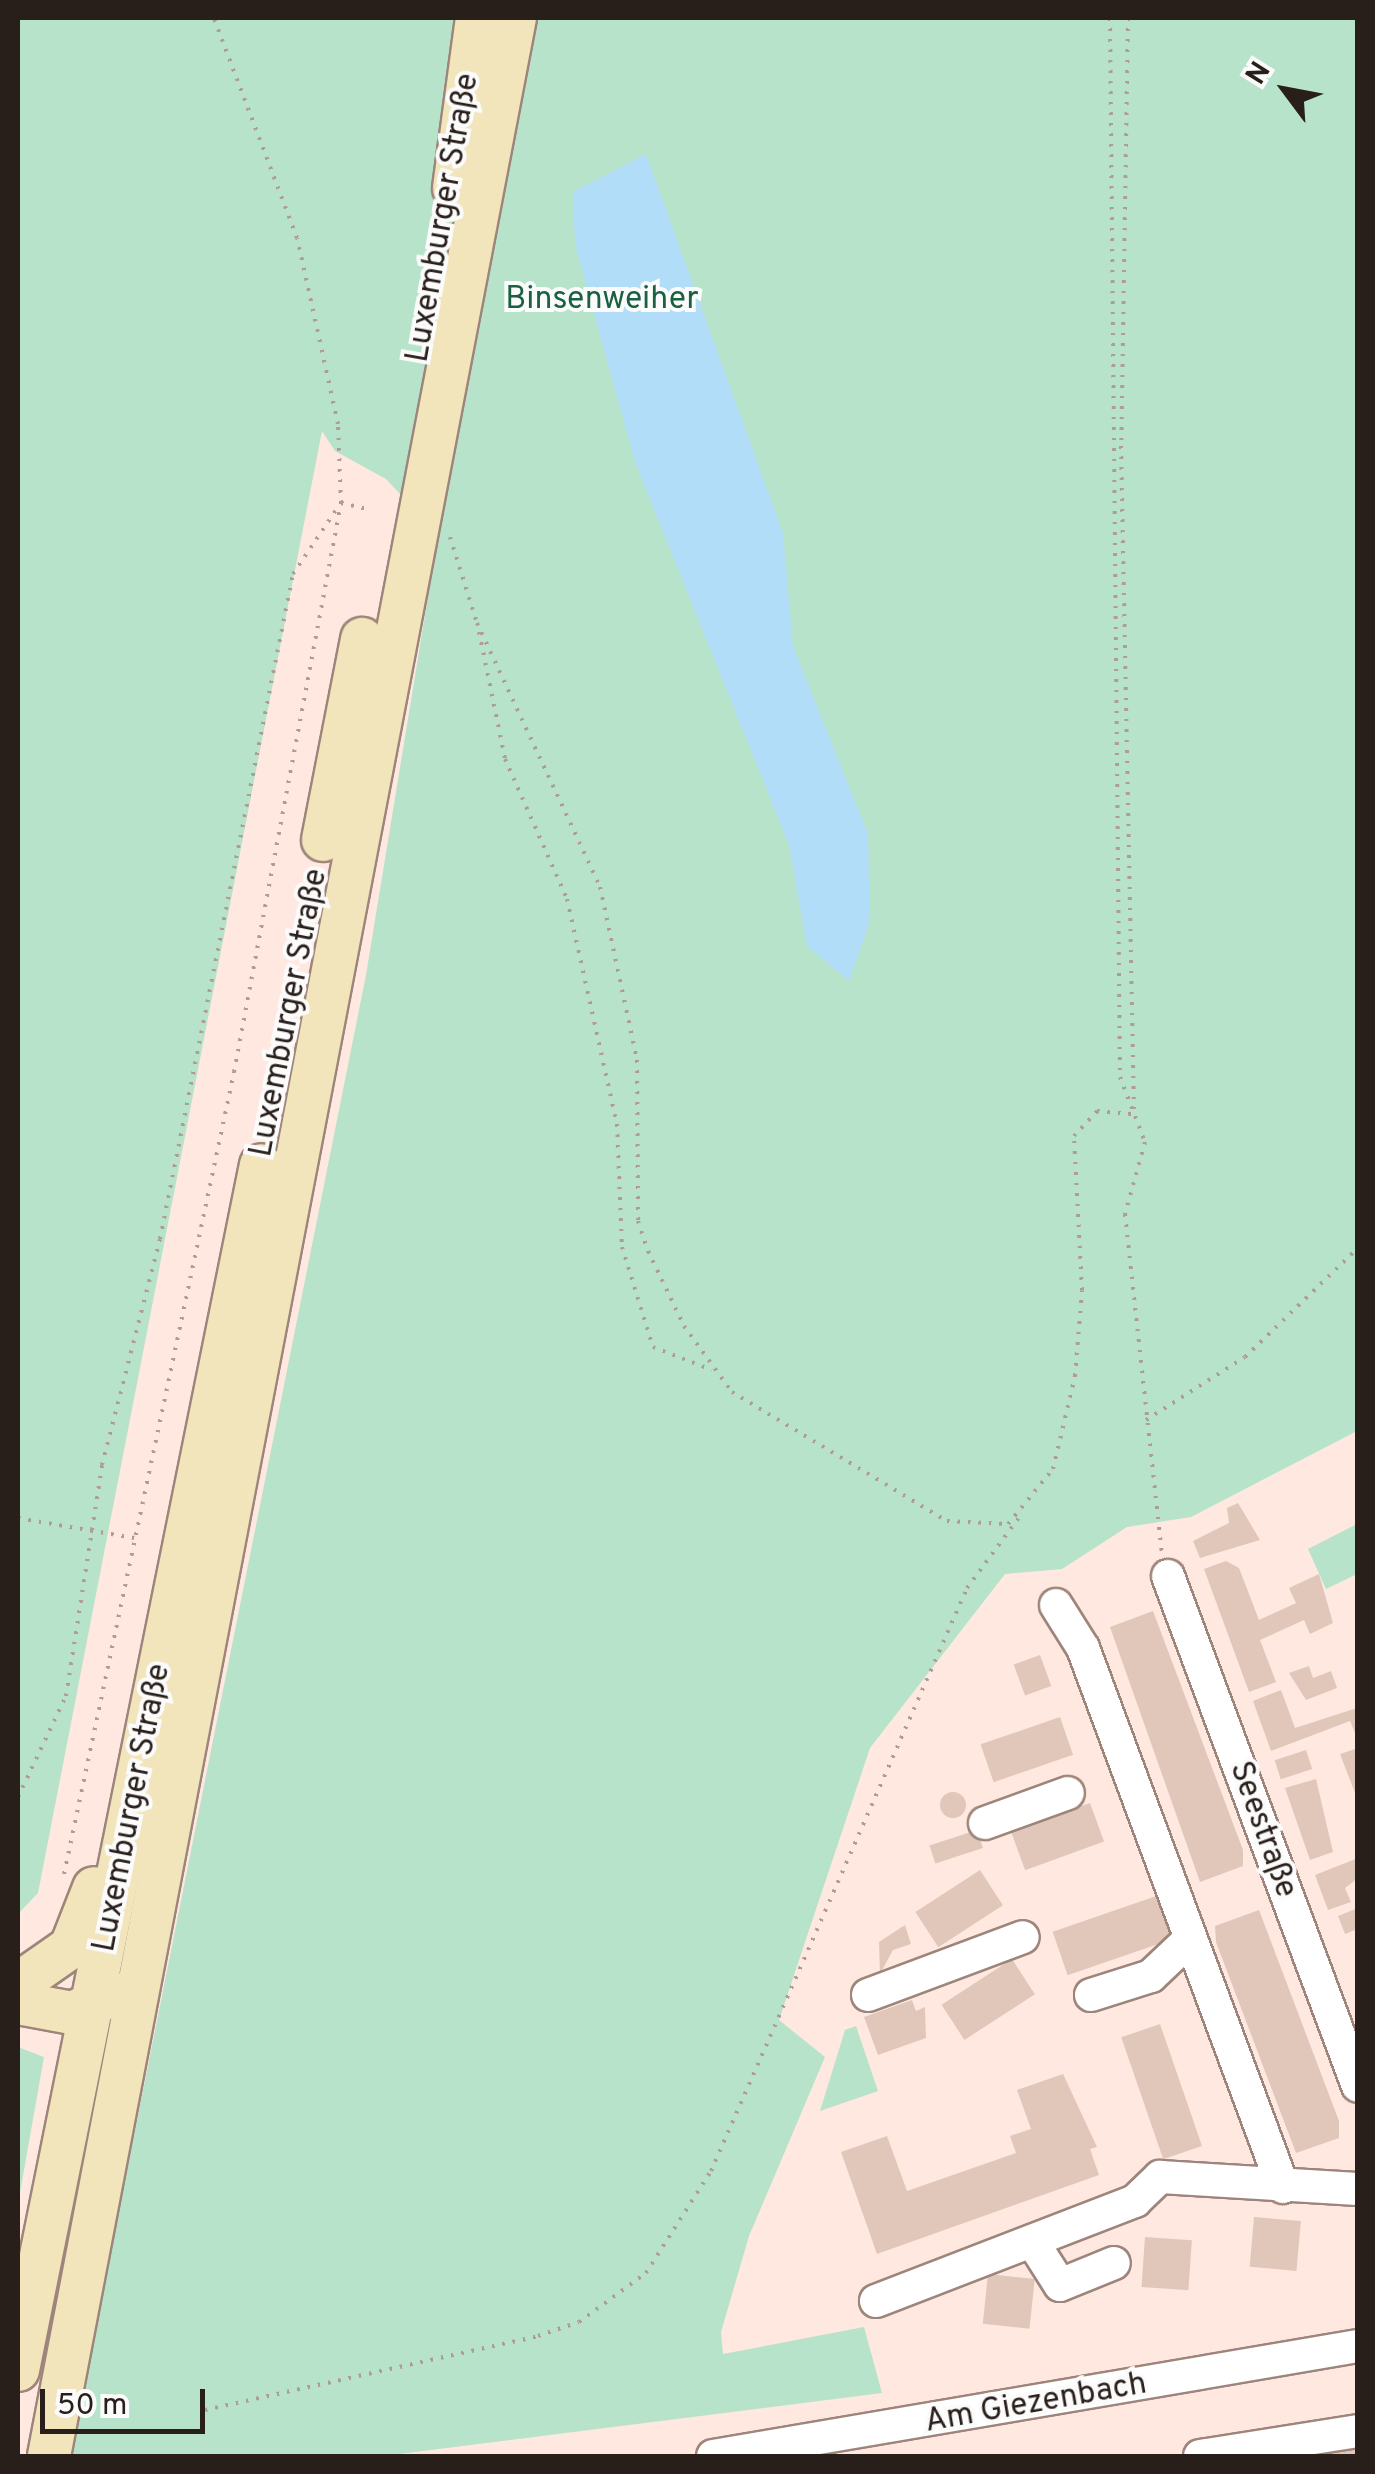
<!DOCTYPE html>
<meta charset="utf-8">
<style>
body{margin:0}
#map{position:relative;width:1375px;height:2474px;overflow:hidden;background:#ffe8e0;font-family:Overpass,sans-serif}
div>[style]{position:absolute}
.green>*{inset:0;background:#b6e3c9}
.water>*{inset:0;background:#b2ddf9}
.building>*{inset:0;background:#e1c7ba;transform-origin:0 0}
.round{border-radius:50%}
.path>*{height:4px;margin-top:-2px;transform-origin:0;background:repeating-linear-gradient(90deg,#af9c96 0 2.5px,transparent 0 10.5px)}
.roads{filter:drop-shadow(2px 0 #9e857b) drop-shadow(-2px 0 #9e857b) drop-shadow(0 2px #9e857b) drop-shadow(0 -2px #9e857b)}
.minor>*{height:32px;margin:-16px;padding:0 16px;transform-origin:16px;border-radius:16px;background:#fff}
.major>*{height:42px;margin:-21px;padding:0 21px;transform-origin:21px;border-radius:21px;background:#f2e5bb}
span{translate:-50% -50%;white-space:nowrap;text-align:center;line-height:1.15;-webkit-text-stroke:8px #fbfbfb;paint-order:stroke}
.street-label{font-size:32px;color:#281e1a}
.park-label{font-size:32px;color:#196140}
.frame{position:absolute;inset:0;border:20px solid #281e1a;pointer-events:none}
.north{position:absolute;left:1235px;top:40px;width:100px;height:100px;-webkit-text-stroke:8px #fbfbfb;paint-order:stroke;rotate:302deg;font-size:28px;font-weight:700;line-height:40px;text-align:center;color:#281e1a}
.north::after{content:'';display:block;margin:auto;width:35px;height:45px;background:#281e1a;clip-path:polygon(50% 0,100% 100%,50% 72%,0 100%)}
.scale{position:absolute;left:40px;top:2389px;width:165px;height:45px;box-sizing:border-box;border:5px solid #281e1a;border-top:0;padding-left:12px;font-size:30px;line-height:35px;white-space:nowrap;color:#281e1a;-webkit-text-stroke:8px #fbfbfb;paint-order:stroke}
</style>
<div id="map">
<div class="green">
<div style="clip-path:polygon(18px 18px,1357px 18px,1357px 1431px,1191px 1517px,1127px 1527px,1062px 1569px,1005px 1574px,870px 1748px,779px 2020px,825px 2057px,749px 2236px,721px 2332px,723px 2354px,864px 2327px,882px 2393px,383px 2456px,70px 2456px,366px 975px,436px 548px,431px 527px,386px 479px,335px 451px,322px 431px,38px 1893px,18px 1914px)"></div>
<div style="clip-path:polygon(1357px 1524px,1357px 1574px,1326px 1589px,1308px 1549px)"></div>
<div style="clip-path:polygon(856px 2026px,878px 2091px,820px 2111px,845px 2030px)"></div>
<div style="clip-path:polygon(18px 2047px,44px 2057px,18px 2204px)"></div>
</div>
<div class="water">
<div style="clip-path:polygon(646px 154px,783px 533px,793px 646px,868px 834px,870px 921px,849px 981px,807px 946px,789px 845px,635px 462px,575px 244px,573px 192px)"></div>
</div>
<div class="building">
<div style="clip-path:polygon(1238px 1503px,1260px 1540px,1200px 1558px,1193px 1541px,1229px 1523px,1227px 1508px)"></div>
<div style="clip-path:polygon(1226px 1561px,1239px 1568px,1259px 1620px,1296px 1603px,1289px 1588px,1319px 1574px,1333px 1623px,1310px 1634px,1304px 1620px,1260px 1640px,1276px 1682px,1249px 1692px,1204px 1569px)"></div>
<div style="clip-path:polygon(1153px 1611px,1243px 1850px,1243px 1866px,1200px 1882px,1110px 1627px)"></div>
<div style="left:1040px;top:1655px;width:33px;height:28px;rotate:70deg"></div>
<div style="clip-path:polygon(1309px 1666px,1313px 1678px,1331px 1671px,1337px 1688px,1306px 1700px,1289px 1673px)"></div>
<div style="clip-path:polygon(1281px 1690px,1295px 1728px,1357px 1708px,1358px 1740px,1350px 1721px,1271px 1751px,1253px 1701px)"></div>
<div style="left:1060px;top:1717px;width:40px;height:84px;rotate:71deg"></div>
<div style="clip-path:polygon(1358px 1748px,1358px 1798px,1357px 1798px,1340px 1754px)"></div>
<div style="left:1306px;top:1750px;width:20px;height:33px;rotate:72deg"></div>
<div style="clip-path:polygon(1316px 1779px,1333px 1852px,1310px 1860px,1285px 1788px)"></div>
<div class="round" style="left:940px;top:1792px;width:26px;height:26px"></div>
<div style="left:1090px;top:1803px;width:41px;height:84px;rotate:70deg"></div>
<div style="left:977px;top:1830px;width:19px;height:50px;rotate:72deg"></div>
<div style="clip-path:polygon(1358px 1858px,1358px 1878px,1345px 1888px,1351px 1902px,1328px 1910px,1315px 1875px)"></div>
<div style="left:980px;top:1870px;width:42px;height:77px;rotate:57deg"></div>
<div style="left:1168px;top:1892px;width:46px;height:122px;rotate:71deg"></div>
<div style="clip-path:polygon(1358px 1908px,1358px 1929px,1345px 1934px,1338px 1916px)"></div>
<div style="clip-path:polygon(1259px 1910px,1339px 2121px,1339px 2138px,1296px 2153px,1216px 1942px,1215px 1926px)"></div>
<div style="clip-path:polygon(905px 1925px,911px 1944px,893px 1950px,880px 1974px,879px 1942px)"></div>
<div style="left:1012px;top:1959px;width:42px;height:84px;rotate:57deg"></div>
<div style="clip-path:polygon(912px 2000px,916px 2011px,925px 2007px,926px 2038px,878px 2055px,864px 2017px)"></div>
<div style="left:1160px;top:2024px;width:129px;height:41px;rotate:71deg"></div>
<div style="clip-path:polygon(1063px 2074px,1097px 2147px,1090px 2149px,1099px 2175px,877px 2254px,841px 2152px,887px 2136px,907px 2191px,1016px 2153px,1010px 2136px,1031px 2129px,1017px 2090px)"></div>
<div style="left:1254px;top:2217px;width:47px;height:50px;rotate:5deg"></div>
<div style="left:1145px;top:2237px;width:47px;height:50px;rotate:4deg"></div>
<div style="left:988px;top:2274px;width:47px;height:50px;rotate:6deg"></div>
<div style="clip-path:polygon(1358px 2445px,1358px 2456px,1317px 2456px,1316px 2452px)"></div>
</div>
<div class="path">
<div style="left:1110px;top:18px;width:1059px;rotate:89.46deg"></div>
<div style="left:1120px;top:1077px;width:70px;rotate:69deg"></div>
<div style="left:1145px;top:1142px;width:75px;rotate:105.5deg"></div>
<div style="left:1125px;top:1214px;width:340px;rotate:83.8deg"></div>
<div style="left:1128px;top:18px;width:428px;rotate:90.9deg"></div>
<div style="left:1121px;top:446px;width:663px;rotate:88.88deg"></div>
<div style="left:341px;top:503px;width:27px;rotate:13deg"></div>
<div style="left:450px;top:537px;width:90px;rotate:72.6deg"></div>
<div style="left:477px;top:623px;width:291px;rotate:65deg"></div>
<div style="left:600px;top:887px;width:177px;rotate:77.9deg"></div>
<div style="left:637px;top:1060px;width:161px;rotate:89.6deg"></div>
<div style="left:638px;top:1221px;width:32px;rotate:72deg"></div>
<div style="left:648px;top:1251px;width:83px;rotate:64.4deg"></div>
<div style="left:684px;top:1326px;width:82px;rotate:54deg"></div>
<div style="left:732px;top:1392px;width:251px;rotate:31deg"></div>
<div style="left:947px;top:1521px;width:61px;rotate:2.8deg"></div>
<div style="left:1008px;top:1524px;width:71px;rotate:-50.7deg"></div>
<div style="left:1053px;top:1469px;width:96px;rotate:-76.7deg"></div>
<div style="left:1075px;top:1376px;width:86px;rotate:-85.3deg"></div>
<div style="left:1082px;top:1290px;width:154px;rotate:-93deg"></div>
<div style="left:1074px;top:1136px;width:34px;rotate:-47deg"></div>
<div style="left:1097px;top:1111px;width:37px;rotate:5deg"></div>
<div style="left:479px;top:632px;width:130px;rotate:78.4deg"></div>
<div style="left:505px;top:759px;width:153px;rotate:66.1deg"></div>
<div style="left:567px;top:899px;width:230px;rotate:77.5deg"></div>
<div style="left:617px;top:1124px;width:123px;rotate:87.7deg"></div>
<div style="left:622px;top:1247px;width:105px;rotate:72.8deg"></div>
<div style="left:653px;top:1347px;width:63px;rotate:21.3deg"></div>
<div style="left:1146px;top:1420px;width:117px;rotate:-32.5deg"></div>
<div style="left:1245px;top:1357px;width:157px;rotate:-44deg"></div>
<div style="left:18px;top:1518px;width:118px;rotate:9.8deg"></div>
<div style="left:18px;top:1797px;width:112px;rotate:-64.6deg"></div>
<div style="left:66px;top:1696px;width:234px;rotate:-81.1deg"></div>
<div style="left:102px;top:1465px;width:233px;rotate:-75.6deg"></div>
<div style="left:160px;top:1239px;width:678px;rotate:-78.69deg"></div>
<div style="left:293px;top:574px;width:81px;rotate:-56.1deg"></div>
<div style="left:64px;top:1874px;width:820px;rotate:-78.03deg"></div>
<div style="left:234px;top:1072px;width:579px;rotate:-79.35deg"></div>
<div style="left:341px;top:503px;width:79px;rotate:-92.2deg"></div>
<div style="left:338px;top:424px;width:190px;rotate:-102.4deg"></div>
<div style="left:297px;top:238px;width:235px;rotate:-110.7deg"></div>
<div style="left:205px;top:2410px;width:341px;rotate:-12.5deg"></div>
<div style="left:538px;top:2336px;width:43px;rotate:-18.9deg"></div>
<div style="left:579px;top:2322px;width:83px;rotate:-36.2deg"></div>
<div style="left:646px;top:2273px;width:121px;rotate:-57.5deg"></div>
<div style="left:711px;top:2171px;width:637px;rotate:-66.29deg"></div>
<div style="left:967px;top:1588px;width:89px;rotate:-53.6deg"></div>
</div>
<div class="roads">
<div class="minor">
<div style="left:1168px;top:1576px;width:544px;rotate:69.57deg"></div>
<div style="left:1056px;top:1605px;width:51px;rotate:57.9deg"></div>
<div style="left:1083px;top:1648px;width:575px;rotate:69.64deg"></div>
<div style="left:985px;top:1823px;width:88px;rotate:-19.9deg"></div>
<div style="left:868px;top:1995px;width:165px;rotate:-20.5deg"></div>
<div style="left:1091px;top:1995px;width:63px;rotate:-17.6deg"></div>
<div style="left:1151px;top:1976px;width:51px;rotate:-43.4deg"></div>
<div style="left:1032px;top:2241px;width:52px;rotate:57.5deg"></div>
<div style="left:1060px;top:2285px;width:58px;rotate:-22.2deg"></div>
<div style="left:876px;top:2301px;width:278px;rotate:-21.1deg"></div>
<div style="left:1135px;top:2201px;width:35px;rotate:-44deg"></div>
<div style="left:1160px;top:2177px;width:198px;rotate:3.5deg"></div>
<div style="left:713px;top:2456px;width:654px;rotate:-9.68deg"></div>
<div style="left:1200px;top:2456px;width:160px;rotate:-9deg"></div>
</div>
<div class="major">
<div style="left:454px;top:188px;width:172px;rotate:-82.3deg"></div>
<div style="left:323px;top:840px;width:205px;rotate:-79deg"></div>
<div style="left:28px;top:1977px;width:52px;rotate:-34.9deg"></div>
<div style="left:71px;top:1947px;width:63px;rotate:-68.7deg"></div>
<div style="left:18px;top:2003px;width:55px;rotate:10.5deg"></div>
<div style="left:72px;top:2013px;width:47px;rotate:-23.8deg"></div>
<div style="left:18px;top:2370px;width:1229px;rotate:-78.6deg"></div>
<div style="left:49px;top:2456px;width:2482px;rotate:-79.18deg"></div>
</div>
</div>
<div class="street-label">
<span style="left:444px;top:218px;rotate:-80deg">Luxemburger Straße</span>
<span style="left:290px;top:1013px;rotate:-79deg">Luxemburger Straße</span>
<span style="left:133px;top:1808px;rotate:-79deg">Luxemburger Straße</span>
<span style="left:1262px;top:1830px;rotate:70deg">Seestraße</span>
<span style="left:1036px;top:2404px;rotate:-10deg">Am Giezenbach</span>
</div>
<div class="park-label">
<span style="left:602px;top:300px">Binsenweiher</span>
</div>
<div class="frame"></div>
<div class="north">N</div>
<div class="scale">50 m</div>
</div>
